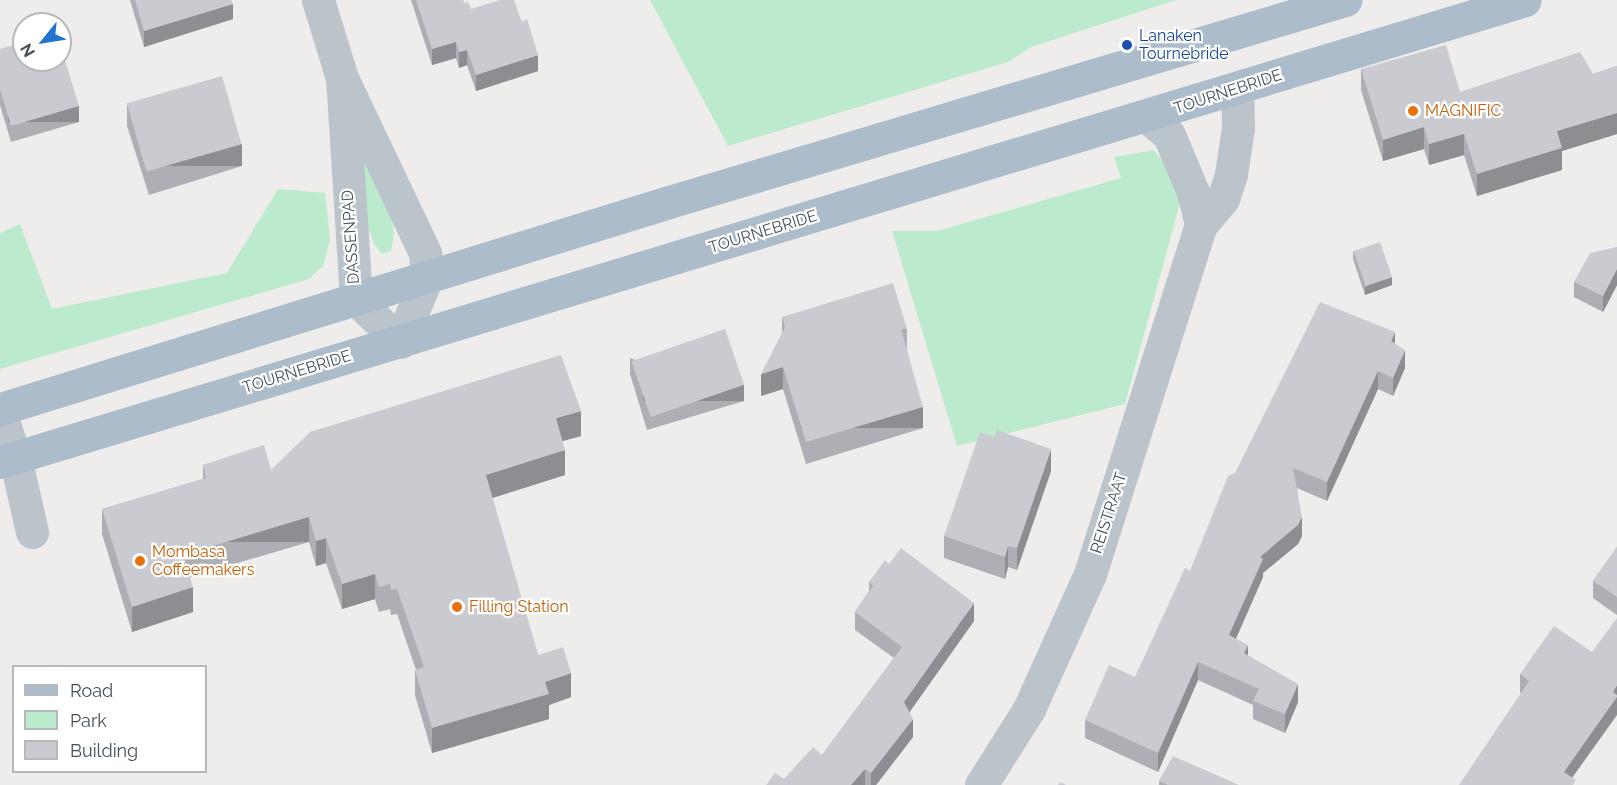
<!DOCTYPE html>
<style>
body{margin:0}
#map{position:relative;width:1617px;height:785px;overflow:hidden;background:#efecec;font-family:Raleway,sans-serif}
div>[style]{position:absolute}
.green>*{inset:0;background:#bbebcc}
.minor>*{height:33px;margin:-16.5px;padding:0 16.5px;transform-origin:16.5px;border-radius:16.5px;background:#bbc4cb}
.major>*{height:33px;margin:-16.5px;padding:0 16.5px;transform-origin:16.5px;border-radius:16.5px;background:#adbcca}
.wall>*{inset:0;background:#adafb4}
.shaded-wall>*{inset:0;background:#8d8e92;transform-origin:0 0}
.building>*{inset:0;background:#c9cbd1;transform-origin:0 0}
.dots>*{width:16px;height:16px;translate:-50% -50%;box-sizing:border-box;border:3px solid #fff;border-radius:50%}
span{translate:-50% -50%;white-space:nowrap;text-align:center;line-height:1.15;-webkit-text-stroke:4.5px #fff;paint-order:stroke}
.transit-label{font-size:16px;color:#164399}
.left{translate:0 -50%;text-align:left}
.street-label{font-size:16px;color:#455058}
.food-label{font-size:16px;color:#c56008}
.legend{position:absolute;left:12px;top:665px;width:195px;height:108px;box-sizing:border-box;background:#fff;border:2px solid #b5b9bc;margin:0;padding:8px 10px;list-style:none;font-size:18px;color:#455058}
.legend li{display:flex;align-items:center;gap:12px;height:30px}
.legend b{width:30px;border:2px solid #b5b9bc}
.north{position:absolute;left:12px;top:12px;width:60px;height:60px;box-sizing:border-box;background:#fff;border:2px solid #b5b9bc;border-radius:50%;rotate:240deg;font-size:16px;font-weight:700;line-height:24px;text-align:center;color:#455058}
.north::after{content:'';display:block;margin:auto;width:21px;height:27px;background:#2374d1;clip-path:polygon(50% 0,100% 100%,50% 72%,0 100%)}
</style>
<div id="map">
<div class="green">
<div style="clip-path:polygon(650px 0,1176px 0,1031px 47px,1008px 62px,728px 146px)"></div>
<div style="clip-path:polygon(1154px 150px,1170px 171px,1180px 203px,1125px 404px,957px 446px,892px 231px,937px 231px,1121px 178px,1114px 157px)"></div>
<div style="clip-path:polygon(360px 151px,390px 205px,394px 234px,391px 251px,382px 254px,374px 244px,365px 218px)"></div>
<div style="clip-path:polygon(278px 189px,325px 193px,330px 240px,323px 266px,309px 279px,0 369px,0 233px,20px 224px,52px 309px,227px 273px)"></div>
</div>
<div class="minor">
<div style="left:318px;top:0;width:82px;rotate:72.9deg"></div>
<div style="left:342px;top:78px;width:194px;rotate:64.6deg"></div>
<div style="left:425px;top:253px;width:24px;rotate:85deg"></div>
<div style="left:427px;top:277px;width:70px;rotate:112.6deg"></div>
<div style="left:400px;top:342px;width:62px;rotate:-135.7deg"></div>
<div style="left:356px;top:299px;width:221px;rotate:-93.6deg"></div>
<div style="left:1147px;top:117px;width:28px;rotate:39deg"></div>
<div style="left:1169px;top:135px;width:62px;rotate:67.2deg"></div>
<div style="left:1193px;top:192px;width:34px;rotate:76deg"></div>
<div style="left:0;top:412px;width:47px;rotate:71.6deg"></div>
<div style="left:15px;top:457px;width:77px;rotate:77.2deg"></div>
<div style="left:981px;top:785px;width:90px;rotate:-57.7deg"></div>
<div style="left:1029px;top:709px;width:148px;rotate:-65.7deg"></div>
<div style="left:1090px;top:574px;width:366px;rotate:-72.4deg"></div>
<div style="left:1201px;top:225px;width:34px;rotate:-50deg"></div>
<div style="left:1223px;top:199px;width:26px;rotate:-72deg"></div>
<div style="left:1231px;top:174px;width:47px;rotate:-81.3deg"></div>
<div style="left:1238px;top:128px;width:39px;rotate:-91deg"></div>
</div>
<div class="major">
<div style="left:0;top:409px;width:700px;rotate:-17.19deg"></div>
<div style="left:669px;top:202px;width:706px;rotate:-16.64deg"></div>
<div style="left:0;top:462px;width:1593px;rotate:-16.85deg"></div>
</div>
<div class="wall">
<div style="clip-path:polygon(130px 0,231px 0,233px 19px,144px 47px)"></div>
<div style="clip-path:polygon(411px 0,463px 0,464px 3px,538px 71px,476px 91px,467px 65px,459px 68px,456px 58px,432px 65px)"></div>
<div style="clip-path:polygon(0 49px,79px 122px,11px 142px,0 105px)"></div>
<div style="clip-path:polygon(1617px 66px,1617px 134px,1562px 151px,1562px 170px,1477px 196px,1464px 155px,1429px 165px,1424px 149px,1383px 161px,1361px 90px,1361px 69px,1460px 92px,1593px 74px)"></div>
<div style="clip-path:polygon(127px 104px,242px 166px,149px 195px,127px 126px)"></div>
<div style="clip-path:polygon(1617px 247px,1617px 285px,1603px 312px,1574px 297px,1574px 282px)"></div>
<div style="clip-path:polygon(1353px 251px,1392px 285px,1365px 295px,1353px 259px)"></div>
<div style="clip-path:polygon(782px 317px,907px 329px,907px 350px,923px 428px,806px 464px,783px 389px,761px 396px,782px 333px)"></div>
<div style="clip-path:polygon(1395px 344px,1405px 368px,1393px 396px,1378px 389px,1327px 501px,1297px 488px,1302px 536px,1298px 544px,1263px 573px,1263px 577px,1236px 639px,1248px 656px,1298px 702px,1285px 733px,1253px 719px,1253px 705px,1198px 680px,1158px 772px,1085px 738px,1085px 720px,1135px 677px,1190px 571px,1235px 473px)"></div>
<div style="clip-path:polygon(630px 358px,744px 401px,647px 430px,630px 374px)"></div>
<div style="clip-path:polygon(581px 436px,562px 441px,565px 475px,492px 498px,538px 655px,571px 697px,549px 705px,549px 719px,432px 753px,415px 695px,415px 670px,416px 670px,397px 614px,391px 615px,390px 609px,379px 612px,375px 599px,342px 609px,326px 563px,316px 566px,309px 542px,190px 577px,193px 612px,132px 632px,102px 534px,102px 509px,203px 479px,203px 465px,271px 470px)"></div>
<div style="clip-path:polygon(1051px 471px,1017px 570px,1008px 567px,1005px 579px,944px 558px,944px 536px)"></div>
<div style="clip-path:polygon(1617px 547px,1617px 615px,1593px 598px,1593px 581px)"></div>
<div style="clip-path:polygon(889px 564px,974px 621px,909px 712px,913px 737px,876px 785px,766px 785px,784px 779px,822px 755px,894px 658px,855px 630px,855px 612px,869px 591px,869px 582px)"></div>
<div style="clip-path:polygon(1592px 652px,1572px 778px,1576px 785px,1520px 692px,1520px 674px)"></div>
<div style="clip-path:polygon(1159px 781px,1239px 785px,1159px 785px)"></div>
</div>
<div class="shaded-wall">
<div style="clip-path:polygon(233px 4px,233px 19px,144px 47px,144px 31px)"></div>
<div style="clip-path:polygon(456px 42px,456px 58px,432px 65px,432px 49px)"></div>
<div style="clip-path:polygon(467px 50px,467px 65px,459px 68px,459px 52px)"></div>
<div style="clip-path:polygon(538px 55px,538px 71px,476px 91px,476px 75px)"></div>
<div style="left:79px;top:106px;width:16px;height:71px;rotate:90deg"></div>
<div style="clip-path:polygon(1617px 113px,1617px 134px,1562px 151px,1562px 170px,1477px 196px,1477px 174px,1557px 131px)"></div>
<div style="clip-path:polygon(1424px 127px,1424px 149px,1383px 161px,1383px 140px)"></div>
<div style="clip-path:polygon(1464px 134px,1464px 155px,1429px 165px,1429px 144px)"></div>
<div style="left:242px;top:144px;width:22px;height:97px;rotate:90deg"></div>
<div style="clip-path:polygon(1617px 269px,1617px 285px,1603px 312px,1603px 296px)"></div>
<div style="clip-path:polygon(1392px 277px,1392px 285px,1365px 295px,1365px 287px)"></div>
<div style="clip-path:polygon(1395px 332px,1395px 351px,1391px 341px)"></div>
<div style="clip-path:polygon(1405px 350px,1405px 368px,1393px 396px,1393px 378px)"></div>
<div style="clip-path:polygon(783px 367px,783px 389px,761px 396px,761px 374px)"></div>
<div style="clip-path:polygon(1378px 371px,1378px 389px,1327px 501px,1327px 482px)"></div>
<div style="left:744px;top:385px;width:16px;height:101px;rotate:90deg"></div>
<div style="left:923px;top:407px;width:21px;height:122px;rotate:90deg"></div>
<div style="clip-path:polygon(581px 411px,581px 436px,556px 443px,556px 418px)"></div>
<div style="clip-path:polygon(1051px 449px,1051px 471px,1017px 570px,1017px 548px)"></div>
<div style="clip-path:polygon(565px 450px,565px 475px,486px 500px,486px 475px)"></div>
<div style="left:309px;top:517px;width:25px;height:132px;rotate:90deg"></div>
<div style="clip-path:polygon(1302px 517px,1302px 536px,1298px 544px,1263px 573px,1263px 577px,1229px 654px,1229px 635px,1260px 557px)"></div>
<div style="clip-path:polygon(326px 538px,326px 563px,316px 566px,316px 541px)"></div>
<div style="clip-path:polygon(1008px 546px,1008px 567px,1005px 579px,1005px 557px)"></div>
<div style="clip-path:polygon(375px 574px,375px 599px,342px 609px,342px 584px)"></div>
<div style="clip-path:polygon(193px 587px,193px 612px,132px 632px,132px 607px)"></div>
<div style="clip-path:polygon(974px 603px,974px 621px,904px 720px,904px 702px)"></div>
<div style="clip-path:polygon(1248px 645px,1248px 663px,1244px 653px)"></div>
<div style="clip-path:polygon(1198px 662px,1198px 680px,1158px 772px,1158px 753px)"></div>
<div style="clip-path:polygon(571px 673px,571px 697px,549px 705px,549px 719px,432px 753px,432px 728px,545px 682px)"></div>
<div style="clip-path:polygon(1298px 684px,1298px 702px,1285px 733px,1285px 714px)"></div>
<div style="clip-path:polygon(1617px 685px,1617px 715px,1567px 785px,1564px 772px)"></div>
<div style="clip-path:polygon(913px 719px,913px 737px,876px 785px,871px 785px,871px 773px)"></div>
<div style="clip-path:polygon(865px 769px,865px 785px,851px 785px)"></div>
</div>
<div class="building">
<div style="clip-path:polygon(135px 0,231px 0,233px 4px,144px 31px)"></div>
<div style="clip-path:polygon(416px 0,463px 0,464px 3px,468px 2px,471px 9px,500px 0,514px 0,522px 22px,527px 19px,538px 55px,476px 75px,467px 50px,459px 52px,456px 42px,432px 49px)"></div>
<div style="clip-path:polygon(24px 42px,24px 60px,60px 60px,60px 44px,79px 106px,11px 126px,0 89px,0 49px)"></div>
<div style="clip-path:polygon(1446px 45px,1460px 92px,1580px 52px,1593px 74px,1617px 66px,1617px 113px,1557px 131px,1562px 148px,1477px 174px,1464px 134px,1429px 144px,1424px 127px,1383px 140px,1361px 69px)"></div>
<div style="left:222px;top:76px;width:71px;height:99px;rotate:74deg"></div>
<div style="left:1380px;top:242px;width:37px;height:28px;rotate:71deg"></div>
<div style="clip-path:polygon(1617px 247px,1617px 269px,1603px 296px,1574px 282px,1590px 253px)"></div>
<div style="clip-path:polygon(893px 283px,907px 329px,901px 329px,923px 407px,806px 442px,783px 367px,761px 374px,785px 327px,782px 317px)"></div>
<div style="clip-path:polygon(1320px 302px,1395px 332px,1391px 341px,1405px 350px,1393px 378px,1378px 371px,1327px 482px,1293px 468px,1302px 517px,1298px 525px,1260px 557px,1263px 559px,1229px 635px,1248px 645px,1244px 653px,1298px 684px,1285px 714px,1253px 701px,1259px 689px,1198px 662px,1158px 753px,1085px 720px,1109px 665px,1135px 677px,1185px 568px,1190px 571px,1228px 476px,1235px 473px)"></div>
<div style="left:725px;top:329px;width:59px;height:99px;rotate:71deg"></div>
<div style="clip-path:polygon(561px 355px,581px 411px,556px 418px,565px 450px,486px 475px,538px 655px,563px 647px,571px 673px,545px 682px,549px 694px,432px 728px,415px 670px,424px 667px,397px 589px,391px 590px,390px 584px,379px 587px,375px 574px,342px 584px,326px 538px,316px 541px,309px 517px,183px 555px,193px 587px,132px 607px,102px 509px,206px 478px,203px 465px,264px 445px,271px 470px,310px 432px)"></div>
<div style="clip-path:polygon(997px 430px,1051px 449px,1017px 548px,1008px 546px,1005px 557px,944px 536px,980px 432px,994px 437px)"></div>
<div style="clip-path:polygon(1617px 547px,1617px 597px,1593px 581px)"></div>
<div style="clip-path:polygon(901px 548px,974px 603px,904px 702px,913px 719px,871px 773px,865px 769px,851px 785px,766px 785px,775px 773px,784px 779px,813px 747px,822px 755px,902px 647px,855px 612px,873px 586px,869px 582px,885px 560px,889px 564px)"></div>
<div style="clip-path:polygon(1617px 618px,1617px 685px,1613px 692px,1617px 695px,1617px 697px,1564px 772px,1576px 780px,1573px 785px,1459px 785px,1529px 681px,1520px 674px,1554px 626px,1592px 652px)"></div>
<div style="clip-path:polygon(1173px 756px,1239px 785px,1168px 785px,1159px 781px)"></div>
<div style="clip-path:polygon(1060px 782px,1066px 785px,1058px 785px)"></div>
</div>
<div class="dots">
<div style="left:1127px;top:45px;background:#1a4fb4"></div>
<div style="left:1413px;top:111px;background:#e8710a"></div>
<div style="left:140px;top:561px;background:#e8710a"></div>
<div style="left:457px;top:607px;background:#e8710a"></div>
</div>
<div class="transit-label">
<span class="left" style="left:1139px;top:45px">Lanaken<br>Tournebride</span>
</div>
<div class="street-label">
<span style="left:1228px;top:92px;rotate:-18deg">TOURNEBRIDE</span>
<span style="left:763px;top:232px;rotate:-17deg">TOURNEBRIDE</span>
<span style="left:351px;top:237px;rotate:-94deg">DASSENPAD</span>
<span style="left:297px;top:372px;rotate:-17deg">TOURNEBRIDE</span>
<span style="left:1109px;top:513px;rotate:-72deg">REISTRAAT</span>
</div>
<div class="food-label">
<span class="left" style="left:1425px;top:111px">MAGNIFIC</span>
<span class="left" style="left:152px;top:561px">Mombasa<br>Coffeemakers</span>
<span class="left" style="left:469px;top:607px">Filling Station</span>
</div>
<ul class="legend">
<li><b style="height:8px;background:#adbcca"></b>Road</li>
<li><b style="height:16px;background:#bbebcc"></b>Park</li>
<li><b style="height:16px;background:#c9cbd1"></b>Building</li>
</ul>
<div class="north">N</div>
</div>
